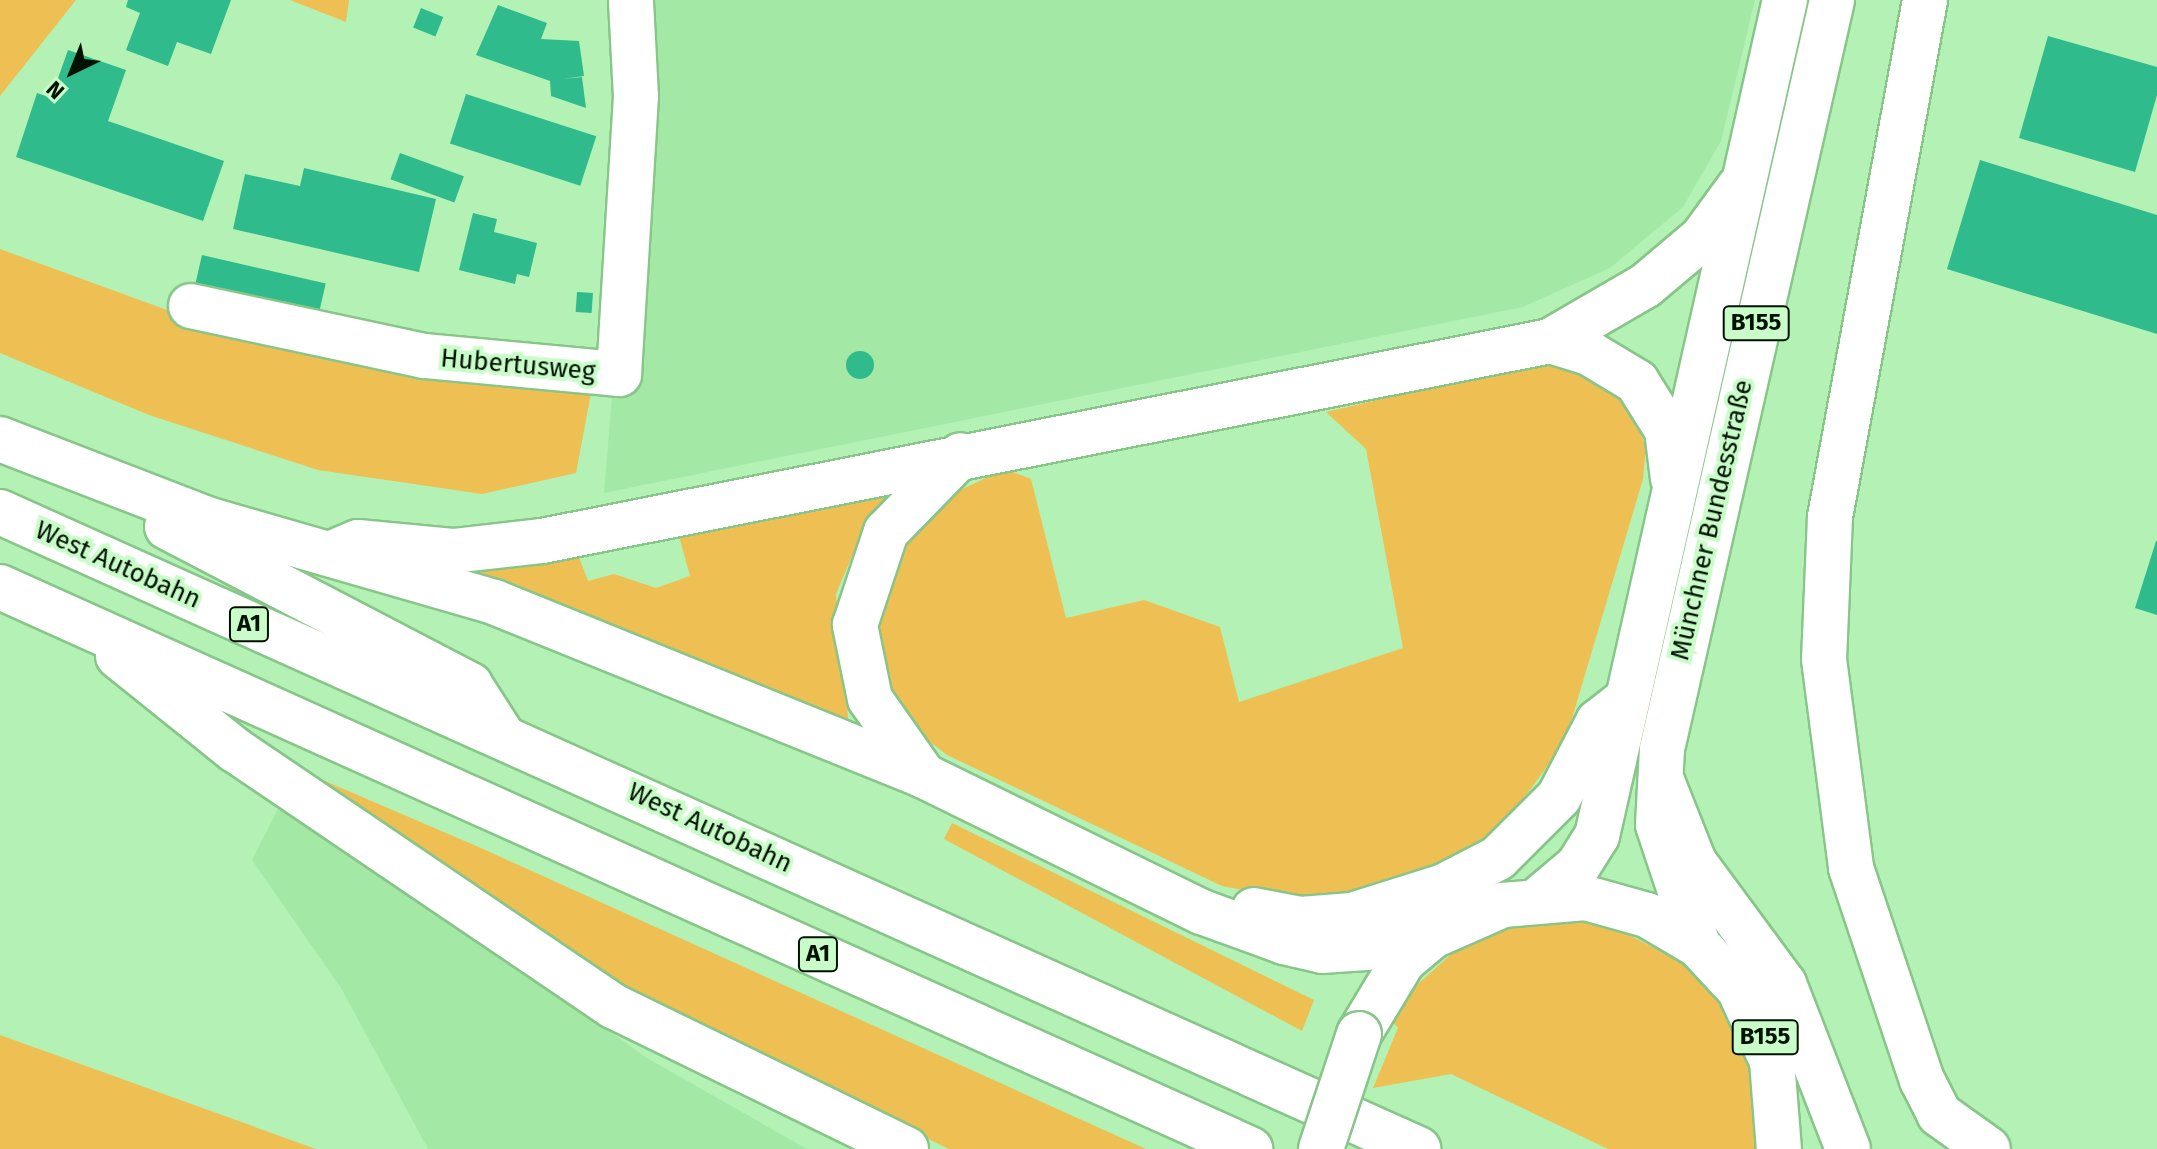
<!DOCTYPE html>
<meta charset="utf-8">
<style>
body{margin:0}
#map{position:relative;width:2157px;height:1149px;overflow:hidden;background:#b3f2b4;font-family:"Fira Sans",sans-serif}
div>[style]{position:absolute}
.built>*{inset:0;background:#a3e9a5}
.green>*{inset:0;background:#eebf53}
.building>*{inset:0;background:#2fbb8c;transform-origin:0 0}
.round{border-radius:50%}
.roads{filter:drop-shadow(2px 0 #87c589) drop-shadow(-2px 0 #87c589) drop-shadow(0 2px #87c589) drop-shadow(0 -2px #87c589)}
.minor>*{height:44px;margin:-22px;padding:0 22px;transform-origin:22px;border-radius:22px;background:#fff}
.major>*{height:44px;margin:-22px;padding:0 22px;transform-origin:22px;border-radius:22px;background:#fff}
.highway>*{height:44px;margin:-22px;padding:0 22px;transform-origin:22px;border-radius:22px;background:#fff}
.bridges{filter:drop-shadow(2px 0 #87c589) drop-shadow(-2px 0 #87c589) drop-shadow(0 2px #87c589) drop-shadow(0 -2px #87c589)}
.major-bridge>*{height:44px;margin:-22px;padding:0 22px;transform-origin:22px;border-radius:22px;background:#fff}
span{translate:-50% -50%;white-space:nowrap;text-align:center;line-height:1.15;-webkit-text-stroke:8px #cafcca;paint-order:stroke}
.shield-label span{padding:2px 6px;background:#cafcca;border:2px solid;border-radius:6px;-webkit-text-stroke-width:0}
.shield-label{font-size:24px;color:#001201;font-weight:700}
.street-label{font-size:26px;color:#001201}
.north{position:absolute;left:32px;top:32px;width:80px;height:80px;-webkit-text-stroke:6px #cafcca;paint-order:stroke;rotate:223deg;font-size:22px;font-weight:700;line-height:32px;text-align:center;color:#001201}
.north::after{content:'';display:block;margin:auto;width:28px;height:36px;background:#001201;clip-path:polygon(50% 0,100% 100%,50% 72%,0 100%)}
</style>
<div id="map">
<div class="built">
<div style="clip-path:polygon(644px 0,1755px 0,1721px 141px,1683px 207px,1610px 268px,1523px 307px,604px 493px,612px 396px,634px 393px,645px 240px)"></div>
<div style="clip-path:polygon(283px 799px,647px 1058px,807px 1149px,428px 1149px,341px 988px,252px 860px)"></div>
</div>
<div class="green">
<div style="clip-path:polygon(0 0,76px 0,0 96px)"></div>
<div style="clip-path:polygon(290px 0,349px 0,346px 22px)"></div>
<div style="clip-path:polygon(0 249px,197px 321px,591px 393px,576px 473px,482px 494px,318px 470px,149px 415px,0 353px)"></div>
<div style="clip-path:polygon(1533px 364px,1567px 365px,1624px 394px,1646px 447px,1643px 479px,1565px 742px,1504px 825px,1442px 864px,1359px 895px,1299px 901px,1222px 886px,947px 755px,907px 724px,880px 684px,867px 631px,918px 510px,1005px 469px,1031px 479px,1066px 618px,1144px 600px,1220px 627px,1239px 702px,1403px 648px,1366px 449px,1326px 412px)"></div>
<div style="clip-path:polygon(908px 483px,864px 528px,836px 594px,849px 727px,434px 564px,576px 549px,588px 581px,614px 574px,656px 588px,690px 576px,677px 529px)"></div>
<div style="clip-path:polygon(318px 778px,481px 848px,1146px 1149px,949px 1149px,611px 986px)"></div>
<div style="clip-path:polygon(952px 823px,1314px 1000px,1302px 1031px,944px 839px)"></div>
<div style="clip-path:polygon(1530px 919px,1572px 919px,1629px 935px,1681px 962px,1713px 991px,1741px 1035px,1760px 1099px,1757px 1149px,1608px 1149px,1451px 1074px,1373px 1088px,1398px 1028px,1391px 1020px,1408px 993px,1456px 950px)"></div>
<div style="clip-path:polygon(0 1035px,316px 1149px,0 1149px)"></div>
</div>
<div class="building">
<div style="clip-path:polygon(128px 0,231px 0,211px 54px,177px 42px,168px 66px,126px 50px,140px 13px,126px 7px)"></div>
<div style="clip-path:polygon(498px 5px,547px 23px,541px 39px,579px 41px,584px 76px,563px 79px,582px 77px,586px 108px,551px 96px,550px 81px,476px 55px)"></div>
<div style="left:421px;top:8px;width:24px;height:21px;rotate:22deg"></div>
<div style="clip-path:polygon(2048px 36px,2157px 67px,2157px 95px,2135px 172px,2019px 138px)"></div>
<div style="clip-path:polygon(68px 50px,126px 70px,108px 121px,224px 161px,203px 221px,16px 157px,37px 93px,51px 98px)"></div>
<div style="left:466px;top:94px;width:137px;height:52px;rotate:18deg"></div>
<div style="left:400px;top:153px;width:68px;height:28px;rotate:20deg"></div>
<div style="clip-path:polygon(1980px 160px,2157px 215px,2157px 334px,1947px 269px)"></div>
<div style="clip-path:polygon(304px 168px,436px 199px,419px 272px,233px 229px,245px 174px,300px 186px)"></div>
<div style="clip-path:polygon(473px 213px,497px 219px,494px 232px,537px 243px,529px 277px,517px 274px,515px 284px,459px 270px)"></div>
<div style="left:202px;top:255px;width:127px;height:33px;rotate:13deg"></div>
<div style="left:577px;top:292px;width:16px;height:20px;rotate:4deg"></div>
<div class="round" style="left:846px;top:351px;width:28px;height:28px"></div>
<div style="clip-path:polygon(2156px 541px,2157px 541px,2157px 615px,2135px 608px)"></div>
</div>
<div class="roads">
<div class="minor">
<div style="left:1925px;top:0;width:526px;rotate:100.41deg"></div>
<div style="left:1830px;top:517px;width:142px;rotate:92.4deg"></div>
<div style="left:1824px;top:659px;width:211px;rotate:82.6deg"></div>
<div style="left:1851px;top:868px;width:224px;rotate:71.5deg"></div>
<div style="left:1922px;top:1080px;width:38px;rotate:63deg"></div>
<div style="left:1939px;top:1114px;width:60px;rotate:35.5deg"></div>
<div style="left:191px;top:306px;width:238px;rotate:12.1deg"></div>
<div style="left:424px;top:356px;width:196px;rotate:5.3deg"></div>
<div style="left:619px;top:374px;width:278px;rotate:-86.5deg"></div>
<div style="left:636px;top:97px;width:97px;rotate:-93deg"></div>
<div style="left:1550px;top:341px;width:41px;rotate:17.1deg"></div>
<div style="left:1589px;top:353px;width:56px;rotate:31.1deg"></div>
<div style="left:1637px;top:382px;width:57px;rotate:58deg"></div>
<div style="left:1667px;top:430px;width:49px;rotate:83deg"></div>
<div style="left:332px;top:553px;width:28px;rotate:-23deg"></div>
<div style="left:358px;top:542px;width:95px;rotate:5.4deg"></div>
<div style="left:453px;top:551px;width:90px;rotate:-6.4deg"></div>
<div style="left:542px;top:541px;width:1028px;rotate:-11.22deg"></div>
<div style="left:1550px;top:341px;width:110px;rotate:-30.1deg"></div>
<div style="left:1645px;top:286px;width:75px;rotate:-40.1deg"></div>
<div style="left:1702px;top:238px;width:64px;rotate:-53.8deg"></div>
<div style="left:924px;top:776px;width:94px;rotate:-125deg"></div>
<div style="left:870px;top:699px;width:76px;rotate:-101.5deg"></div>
<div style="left:855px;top:625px;width:98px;rotate:-71.6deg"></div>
<div style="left:886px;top:532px;width:107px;rotate:-45.8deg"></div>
</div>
<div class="major">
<div style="left:1541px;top:897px;width:48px;rotate:-40deg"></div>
<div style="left:1578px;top:866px;width:36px;rotate:-58deg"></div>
<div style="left:1597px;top:836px;width:857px;rotate:-77.33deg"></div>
<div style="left:1698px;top:945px;width:126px;rotate:-108.4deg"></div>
<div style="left:1658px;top:825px;width:76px;rotate:-87deg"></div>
<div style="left:1662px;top:749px;width:768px;rotate:-77.21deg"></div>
<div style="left:1359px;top:1034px;width:85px;rotate:-58.9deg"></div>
<div style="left:1403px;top:961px;width:39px;rotate:-40deg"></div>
<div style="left:1433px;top:936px;width:77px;rotate:-23.9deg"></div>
<div style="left:1503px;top:905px;width:83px;rotate:-4.8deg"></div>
<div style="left:1586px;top:898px;width:63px;rotate:15.6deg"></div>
<div style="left:1647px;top:915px;width:59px;rotate:30.5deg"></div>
<div style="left:1698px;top:945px;width:60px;rotate:47deg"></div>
<div style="left:1739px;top:989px;width:79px;rotate:65.4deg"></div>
<div style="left:1772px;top:1061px;width:88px;rotate:85.5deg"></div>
</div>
<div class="highway">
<div style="left:0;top:439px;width:225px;rotate:21.1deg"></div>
<div style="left:210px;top:520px;width:296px;rotate:16.1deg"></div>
<div style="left:494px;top:602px;width:464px;rotate:22deg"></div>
<div style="left:924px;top:776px;width:309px;rotate:26.1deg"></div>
<div style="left:1202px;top:912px;width:87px;rotate:20.1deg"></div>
<div style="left:1284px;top:942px;width:39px;rotate:13deg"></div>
<div style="left:1322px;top:951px;width:44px;rotate:-3.9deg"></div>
<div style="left:1366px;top:948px;width:107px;rotate:-16.2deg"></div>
<div style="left:0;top:512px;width:1555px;rotate:24.19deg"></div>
<div style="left:167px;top:527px;width:342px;rotate:27.5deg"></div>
<div style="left:470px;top:685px;width:56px;rotate:57.4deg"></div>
<div style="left:0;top:587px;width:1371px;rotate:24.21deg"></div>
<div style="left:118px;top:656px;width:150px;rotate:38.8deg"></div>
<div style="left:235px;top:750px;width:457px;rotate:34.1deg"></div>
<div style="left:613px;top:1006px;width:326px;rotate:26deg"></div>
<div style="left:1662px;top:781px;width:87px;rotate:68.4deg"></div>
<div style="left:1694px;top:862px;width:152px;rotate:53.6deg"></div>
<div style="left:1784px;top:984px;width:177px;rotate:68.8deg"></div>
<div style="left:1254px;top:910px;width:48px;rotate:10.8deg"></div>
<div style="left:1301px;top:919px;width:51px;rotate:-4.5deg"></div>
<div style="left:1352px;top:915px;width:96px;rotate:-17.5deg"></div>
<div style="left:1444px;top:886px;width:61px;rotate:-27.4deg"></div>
<div style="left:1498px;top:858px;width:86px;rotate:-45deg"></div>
<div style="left:1559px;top:797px;width:85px;rotate:-62.5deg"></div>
<div style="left:1598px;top:722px;width:31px;rotate:-38deg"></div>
</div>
</div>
<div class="bridges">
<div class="major-bridge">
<div style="left:1321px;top:1149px;width:121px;rotate:-71.7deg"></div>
</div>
</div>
<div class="shield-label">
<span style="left:1756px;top:323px">B155</span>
<span style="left:249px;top:624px">A1</span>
<span style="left:818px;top:954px">A1</span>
<span style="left:1765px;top:1037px">B155</span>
</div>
<div class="street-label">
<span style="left:518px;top:365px;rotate:5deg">Hubertusweg</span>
<span style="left:1712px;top:520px;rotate:-77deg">Münchner Bundesstraße</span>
<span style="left:118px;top:565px;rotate:24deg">West Autobahn</span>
<span style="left:710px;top:828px;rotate:25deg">West Autobahn</span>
</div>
<div class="north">N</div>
</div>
